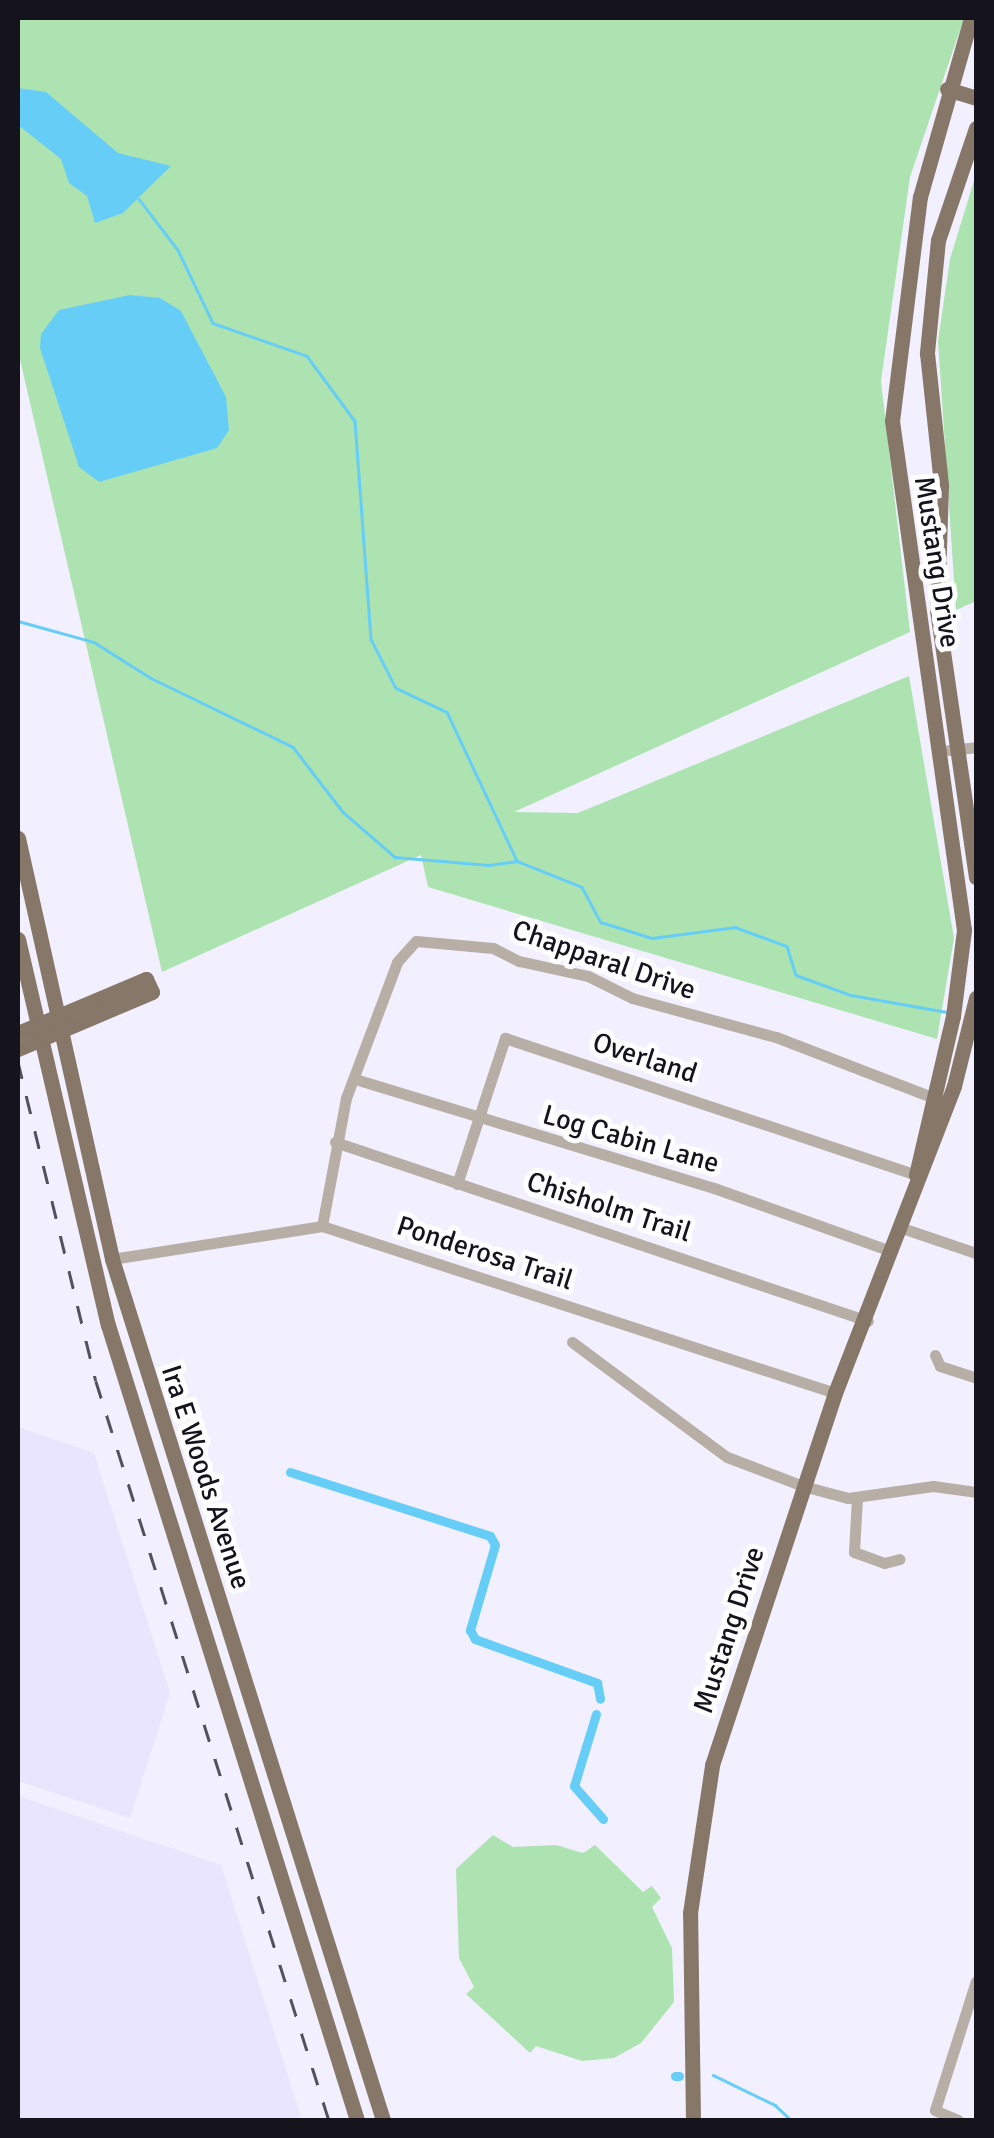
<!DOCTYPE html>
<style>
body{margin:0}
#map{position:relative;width:994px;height:2138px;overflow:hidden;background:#f2effe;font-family:Signika,sans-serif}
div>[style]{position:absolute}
.built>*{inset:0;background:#eae5fe}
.green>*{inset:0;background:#ade3b1}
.water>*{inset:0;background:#66cef6}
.stream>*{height:2.5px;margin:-1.25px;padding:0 1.25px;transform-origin:1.25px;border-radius:1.25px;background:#66cef6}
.canal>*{height:9px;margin:-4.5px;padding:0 4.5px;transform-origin:4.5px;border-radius:4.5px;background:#66cef6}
.minor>*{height:11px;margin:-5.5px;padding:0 5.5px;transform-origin:5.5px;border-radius:5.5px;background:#b7afa6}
.major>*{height:15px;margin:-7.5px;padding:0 7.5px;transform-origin:7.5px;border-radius:7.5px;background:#867768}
.rail>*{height:2.5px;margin-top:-1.25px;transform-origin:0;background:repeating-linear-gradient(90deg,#53515b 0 18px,transparent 0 36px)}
span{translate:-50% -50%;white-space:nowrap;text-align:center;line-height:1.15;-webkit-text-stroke:10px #fefefe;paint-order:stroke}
.street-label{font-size:28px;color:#15131c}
.frame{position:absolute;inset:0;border:20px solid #15131c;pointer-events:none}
</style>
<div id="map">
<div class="built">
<div style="clip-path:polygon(18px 1427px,94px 1453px,170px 1693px,130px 1818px,18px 1781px)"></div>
<div style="clip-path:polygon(18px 1796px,221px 1865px,302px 2120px,18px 2120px)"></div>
</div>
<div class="green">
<div style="clip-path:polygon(18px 18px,964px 18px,910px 177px,881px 381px,910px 632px,514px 812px,578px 813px,909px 676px,954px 938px,937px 1039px,428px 887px,421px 855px,162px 972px,18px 351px)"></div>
<div style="clip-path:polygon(976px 174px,976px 601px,956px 610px,938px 341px,950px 259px)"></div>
<div style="clip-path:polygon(493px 1835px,513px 1847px,556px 1845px,583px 1853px,595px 1845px,643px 1892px,652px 1886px,661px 1898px,652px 1907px,672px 1948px,674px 2002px,641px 2043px,614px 2058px,582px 2061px,536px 2046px,530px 2053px,466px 1994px,474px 1987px,459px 1958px,456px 1869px)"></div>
</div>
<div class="water">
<div style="clip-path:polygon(18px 88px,46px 92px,118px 153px,171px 166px,123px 213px,95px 223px,87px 196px,69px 183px,61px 159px,18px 125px)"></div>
<div style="clip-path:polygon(130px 295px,160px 298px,181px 311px,226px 397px,229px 430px,217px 448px,99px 482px,79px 467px,40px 348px,41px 334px,59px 310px)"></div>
</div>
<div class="stream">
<div style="left:139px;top:199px;width:64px;rotate:52.6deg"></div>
<div style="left:178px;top:250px;width:81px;rotate:64.4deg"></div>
<div style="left:213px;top:323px;width:100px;rotate:19.3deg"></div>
<div style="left:307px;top:356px;width:81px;rotate:53.6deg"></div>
<div style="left:355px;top:421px;width:219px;rotate:85.8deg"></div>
<div style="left:371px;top:639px;width:55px;rotate:63deg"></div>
<div style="left:396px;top:688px;width:56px;rotate:25.2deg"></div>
<div style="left:447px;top:712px;width:165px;rotate:64.8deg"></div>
<div style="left:517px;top:861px;width:70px;rotate:21.8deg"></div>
<div style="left:582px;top:887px;width:40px;rotate:62deg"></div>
<div style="left:601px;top:922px;width:53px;rotate:17.4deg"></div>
<div style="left:652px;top:938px;width:84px;rotate:-7.5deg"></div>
<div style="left:735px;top:927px;width:55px;rotate:20.1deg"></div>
<div style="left:787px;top:946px;width:30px;rotate:73deg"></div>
<div style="left:796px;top:975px;width:59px;rotate:20deg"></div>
<div style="left:851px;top:995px;width:97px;rotate:10deg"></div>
<div style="left:18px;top:621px;width:79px;rotate:15.4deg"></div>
<div style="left:94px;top:642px;width:67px;rotate:32.3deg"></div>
<div style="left:151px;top:678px;width:158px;rotate:25.9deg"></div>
<div style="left:293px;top:747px;width:82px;rotate:52.4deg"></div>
<div style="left:343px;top:812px;width:69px;rotate:40.9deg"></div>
<div style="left:395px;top:857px;width:94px;rotate:4.9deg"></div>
<div style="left:489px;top:865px;width:28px;rotate:-8deg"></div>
<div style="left:713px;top:2075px;width:69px;rotate:25.8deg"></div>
<div style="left:775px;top:2105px;width:22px;rotate:43deg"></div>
</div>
<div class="canal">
<div style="left:290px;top:1472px;width:210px;rotate:17.7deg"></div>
<div style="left:490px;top:1536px;width:10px;rotate:61deg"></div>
<div style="left:495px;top:1545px;width:89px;rotate:106.4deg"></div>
<div style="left:470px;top:1630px;width:10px;rotate:61deg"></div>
<div style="left:475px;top:1639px;width:130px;rotate:19.8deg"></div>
<div style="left:597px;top:1683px;width:16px;rotate:79deg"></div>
<div style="left:596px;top:1714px;width:75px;rotate:107deg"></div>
<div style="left:574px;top:1786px;width:44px;rotate:48.7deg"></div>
<div style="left:675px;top:2076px;width:4px"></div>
</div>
<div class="minor">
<div style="left:949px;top:750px;width:27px;rotate:-6deg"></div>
<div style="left:355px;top:1079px;width:375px;rotate:16.9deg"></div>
<div style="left:714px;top:1188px;width:188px;rotate:19.6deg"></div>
<div style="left:335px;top:1142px;width:562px;rotate:18.56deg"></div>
<div style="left:457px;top:1184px;width:154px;rotate:-71.8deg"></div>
<div style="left:505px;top:1038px;width:433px;rotate:18.4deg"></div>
<div style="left:322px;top:1226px;width:130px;rotate:-79.4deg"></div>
<div style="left:346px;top:1098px;width:145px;rotate:-69.4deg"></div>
<div style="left:397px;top:962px;width:28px;rotate:-48deg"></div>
<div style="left:416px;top:941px;width:77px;rotate:5.2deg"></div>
<div style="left:493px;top:948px;width:29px;rotate:27deg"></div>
<div style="left:519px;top:961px;width:71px;rotate:12.3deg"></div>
<div style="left:588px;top:976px;width:49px;rotate:26.6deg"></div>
<div style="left:632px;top:998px;width:149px;rotate:15.2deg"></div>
<div style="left:776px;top:1037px;width:175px;rotate:21.1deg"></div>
<div style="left:899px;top:1227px;width:81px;rotate:18.7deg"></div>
<div style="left:112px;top:1259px;width:213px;rotate:-8.9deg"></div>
<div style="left:322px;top:1226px;width:539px;rotate:18.03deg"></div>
<div style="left:572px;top:1342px;width:193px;rotate:36.6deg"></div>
<div style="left:727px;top:1457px;width:81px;rotate:20.9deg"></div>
<div style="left:803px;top:1486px;width:47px;rotate:14.9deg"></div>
<div style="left:848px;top:1498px;width:86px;rotate:-8deg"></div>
<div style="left:933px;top:1486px;width:43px;rotate:7.9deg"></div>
<div style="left:935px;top:1355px;width:12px;rotate:66deg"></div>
<div style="left:940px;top:1366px;width:38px;rotate:18deg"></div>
<div style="left:857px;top:1498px;width:54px;rotate:93.2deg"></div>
<div style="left:854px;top:1552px;width:32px;rotate:20deg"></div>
<div style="left:884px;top:1563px;width:16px;rotate:-14deg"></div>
<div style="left:958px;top:2120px;width:25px;rotate:-157deg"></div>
<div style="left:935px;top:2110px;width:135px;rotate:-72.4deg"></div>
</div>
<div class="major">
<div style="left:947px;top:89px;width:30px;rotate:17deg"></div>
<div style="left:976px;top:128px;width:118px;rotate:108.7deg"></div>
<div style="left:938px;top:240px;width:114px;rotate:95.6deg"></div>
<div style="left:927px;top:353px;width:133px;rotate:83.9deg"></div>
<div style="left:941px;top:485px;width:125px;rotate:91.8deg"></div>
<div style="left:937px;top:610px;width:270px;rotate:81.7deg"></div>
<div style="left:18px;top:838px;width:431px;rotate:77.4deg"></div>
<div style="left:112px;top:1259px;width:903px;rotate:72.53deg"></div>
<div style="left:18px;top:939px;width:396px;rotate:76.9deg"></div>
<div style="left:108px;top:1325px;width:833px;rotate:72.61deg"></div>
<div style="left:18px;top:1033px;width:139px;rotate:-22.9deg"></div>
<div style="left:146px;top:979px;width:14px;rotate:65deg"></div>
<div style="left:152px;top:992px;width:146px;rotate:157deg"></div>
<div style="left:916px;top:1175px;width:163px;rotate:-76.9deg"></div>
<div style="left:953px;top:1016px;width:87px;rotate:-82.7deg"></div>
<div style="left:964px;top:930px;width:514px;rotate:-98.05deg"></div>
<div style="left:892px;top:421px;width:226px;rotate:-82.9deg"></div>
<div style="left:920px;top:197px;width:186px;rotate:-74.1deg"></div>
<div style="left:693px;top:2120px;width:207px;rotate:-90.8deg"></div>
<div style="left:690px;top:1913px;width:150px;rotate:-81.5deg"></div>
<div style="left:712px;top:1765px;width:392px;rotate:-71.7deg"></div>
<div style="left:835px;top:1393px;width:329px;rotate:-68.8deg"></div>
<div style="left:954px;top:1086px;width:91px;rotate:-76deg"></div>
</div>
<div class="rail">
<div style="left:18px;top:1061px;width:329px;rotate:76.3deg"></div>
<div style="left:96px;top:1381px;width:775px;rotate:72.5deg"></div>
</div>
<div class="street-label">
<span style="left:937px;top:562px;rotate:81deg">Mustang Drive</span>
<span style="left:604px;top:960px;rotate:19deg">Chapparal Drive</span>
<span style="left:645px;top:1058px;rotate:18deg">Overland</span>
<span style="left:631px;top:1139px;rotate:16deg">Log Cabin Lane</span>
<span style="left:609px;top:1207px;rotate:18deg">Chisholm Trail</span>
<span style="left:485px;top:1253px;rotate:18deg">Ponderosa Trail</span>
<span style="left:206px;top:1477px;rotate:72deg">Ira E Woods Avenue</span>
<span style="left:729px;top:1630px;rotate:-72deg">Mustang Drive</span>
</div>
<div class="frame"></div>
</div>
